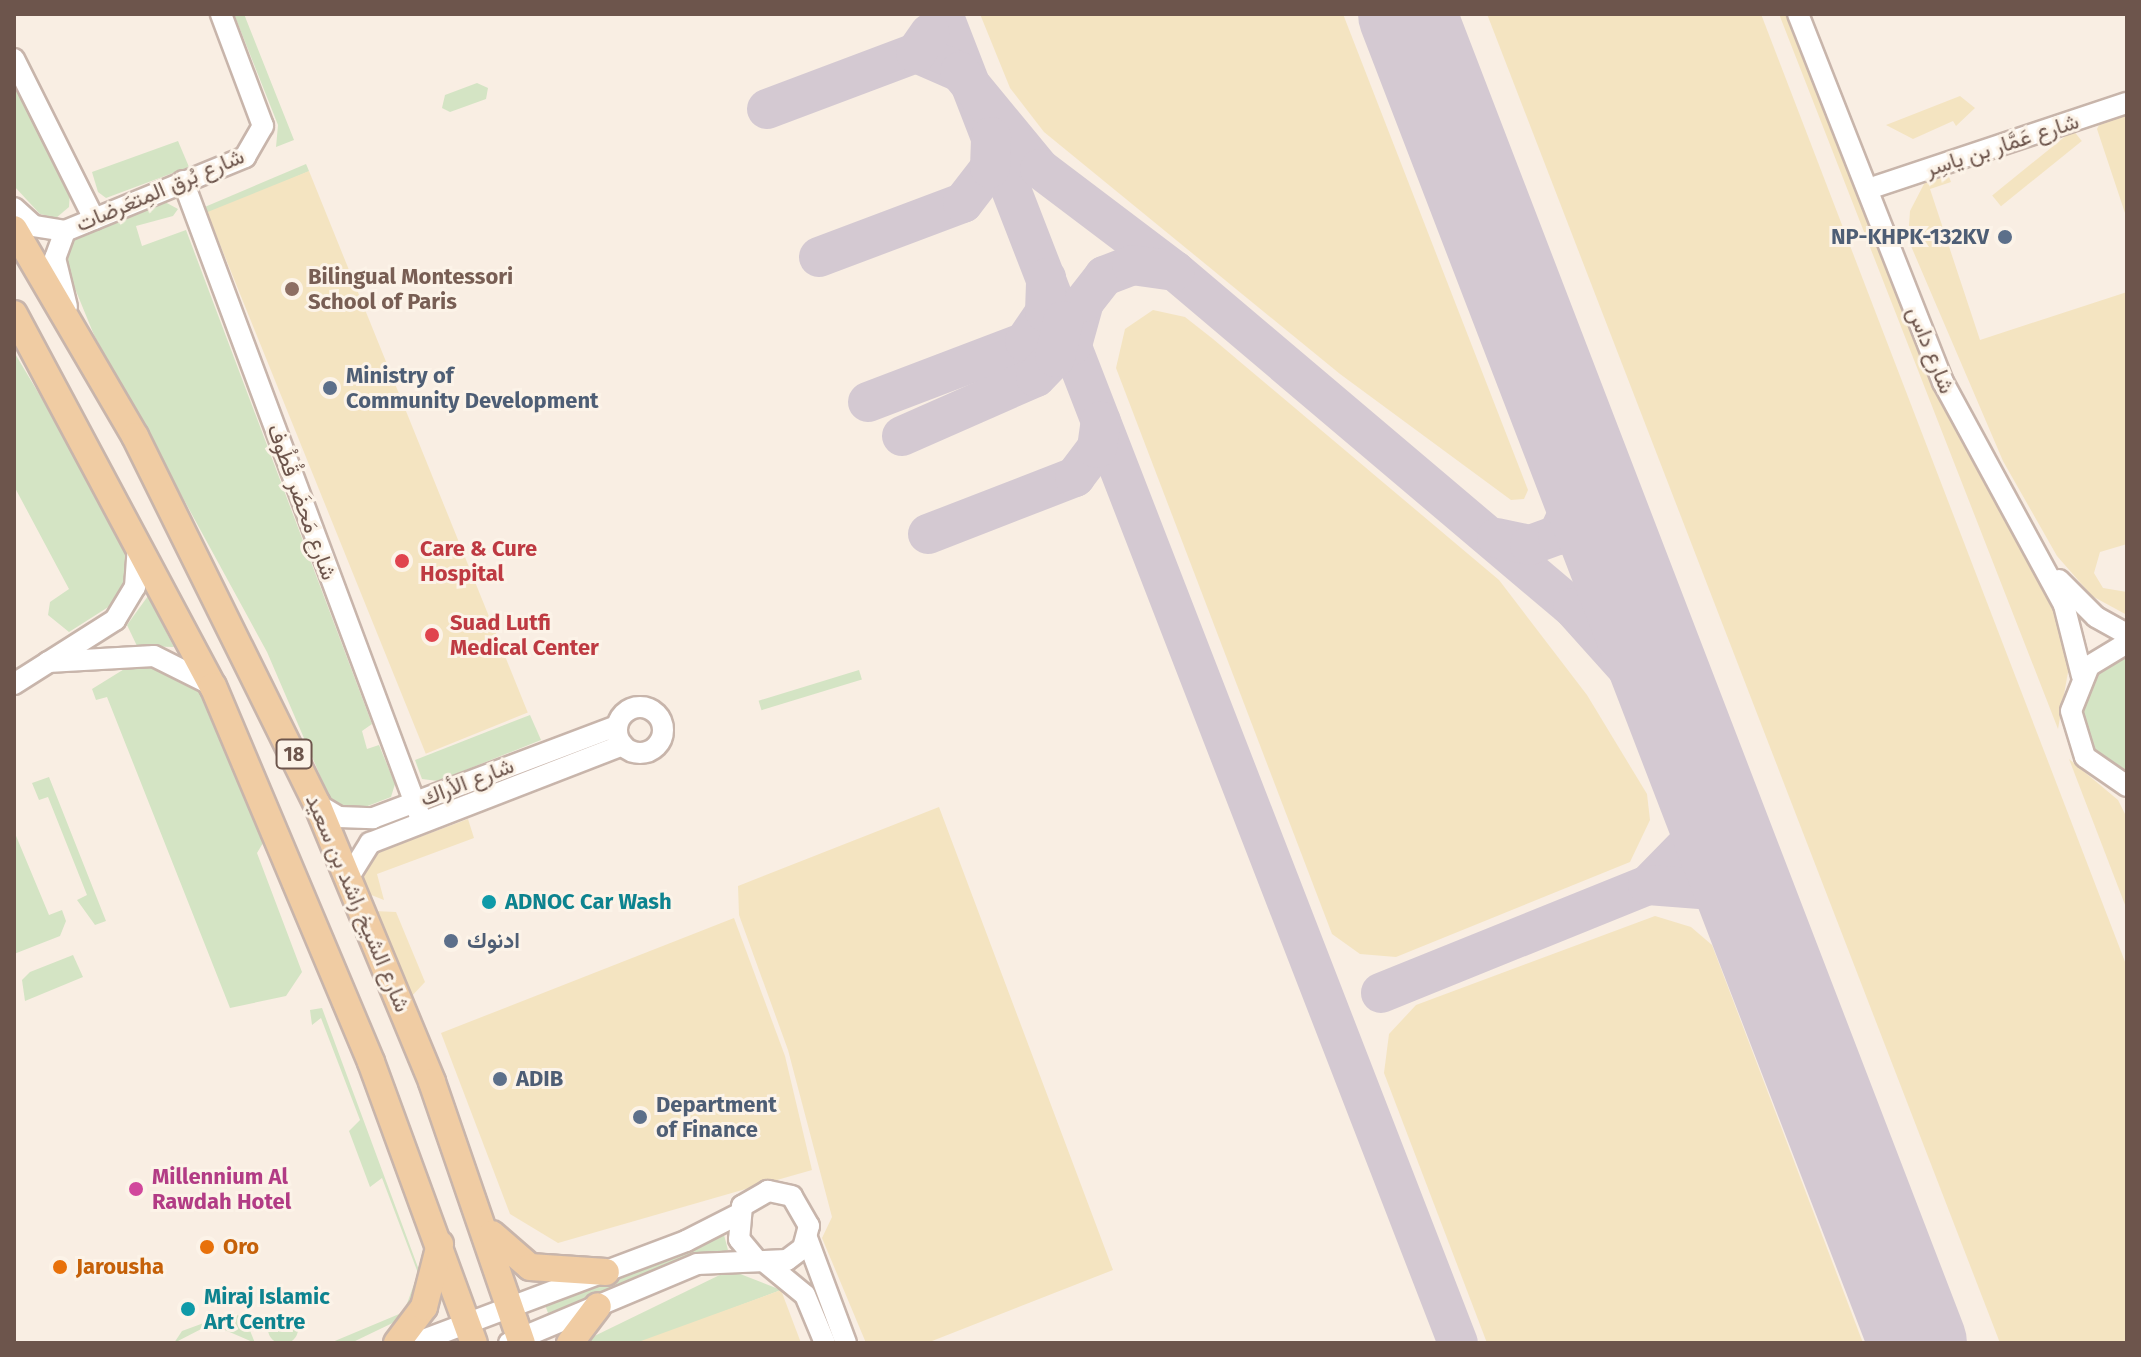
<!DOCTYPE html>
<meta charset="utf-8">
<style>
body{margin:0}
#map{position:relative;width:2141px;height:1357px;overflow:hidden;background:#f9eee3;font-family:"Fira Sans",Vazirmatn,sans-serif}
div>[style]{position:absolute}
.green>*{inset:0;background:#d4e4c4;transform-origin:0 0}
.round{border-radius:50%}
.sand>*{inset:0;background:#f4e4c1;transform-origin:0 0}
.taxiway>*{height:40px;margin:-20px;padding:0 20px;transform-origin:20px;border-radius:20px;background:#d4c9d2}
.runway>*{height:98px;margin:-49px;padding:0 49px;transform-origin:49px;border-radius:49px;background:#d4c9d2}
.roads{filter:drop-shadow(2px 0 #c8b5ab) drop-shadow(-2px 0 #c8b5ab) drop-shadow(0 2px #c8b5ab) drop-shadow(0 -2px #c8b5ab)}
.minor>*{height:20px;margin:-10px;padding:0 10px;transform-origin:10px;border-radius:10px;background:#fff}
.minor>.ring{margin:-10px;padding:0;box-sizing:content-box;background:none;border:20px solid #fff;border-radius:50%}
.major>*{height:26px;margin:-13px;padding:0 13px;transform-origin:13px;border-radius:13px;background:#f0cca3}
.dots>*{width:22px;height:22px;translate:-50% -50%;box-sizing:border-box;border:4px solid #fcf3e8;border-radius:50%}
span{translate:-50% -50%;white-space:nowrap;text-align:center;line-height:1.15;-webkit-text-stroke:6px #fcf3e8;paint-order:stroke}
.shield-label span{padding:2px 6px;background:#fcf3e8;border:2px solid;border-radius:6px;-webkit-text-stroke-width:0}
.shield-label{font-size:20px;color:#6d554c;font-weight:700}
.street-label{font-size:22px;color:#6d554c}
.service-label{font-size:22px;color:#4e5e75;font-weight:700}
.right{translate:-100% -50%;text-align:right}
.left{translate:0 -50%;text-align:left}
.education-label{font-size:22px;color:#785e54;font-weight:700}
.health-label{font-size:22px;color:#be3a42;font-weight:700}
.culture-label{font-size:22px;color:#0d838f;font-weight:700}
.hotel-label{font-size:22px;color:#b23c85;font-weight:700}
.food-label{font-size:22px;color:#c56008;font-weight:700}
.frame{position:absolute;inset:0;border:16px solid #6d554c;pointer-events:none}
</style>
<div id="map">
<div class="green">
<div style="clip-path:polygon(234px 14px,244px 14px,294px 140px,276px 147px,278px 125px)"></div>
<div style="clip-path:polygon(14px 83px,70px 191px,69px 207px,56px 218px,40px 214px,14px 186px)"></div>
<div style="clip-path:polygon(477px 83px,488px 88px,486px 99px,450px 112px,442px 108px,445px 95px)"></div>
<div style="clip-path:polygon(178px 141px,189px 167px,106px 198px,98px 192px,92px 172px)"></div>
<div style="left:306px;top:164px;width:8px;height:110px;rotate:67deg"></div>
<div style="clip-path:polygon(165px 202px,178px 209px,173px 216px,136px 226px,142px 246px,186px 230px,372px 724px,362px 731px,367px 749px,379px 745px,395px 784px,391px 797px,352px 812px,331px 801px,267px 652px,94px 335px,67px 269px,63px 253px,82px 230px)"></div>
<div style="clip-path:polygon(14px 352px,128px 543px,128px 585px,113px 604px,69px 632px,48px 615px,50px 602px,69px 589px,14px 486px)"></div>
<div style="clip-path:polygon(148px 596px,174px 647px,137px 646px,127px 625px)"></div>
<div style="clip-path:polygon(2127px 649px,2127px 773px,2096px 754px,2081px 719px,2081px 700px,2098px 666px)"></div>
<div style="clip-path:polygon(134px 663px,166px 665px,199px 687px,263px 843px,257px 853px,302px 972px,286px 996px,230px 1008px,107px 697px,96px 700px,92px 689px)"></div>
<div style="left:859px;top:670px;width:10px;height:105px;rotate:73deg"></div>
<div style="clip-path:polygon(530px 715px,541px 740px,438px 781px,422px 779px,415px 760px)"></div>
<div style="clip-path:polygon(49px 777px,106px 921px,95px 925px,77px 900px,87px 895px,48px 797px,39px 800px,32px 783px)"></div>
<div style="clip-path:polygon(14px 831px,49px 915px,62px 910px,66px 921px,60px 936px,14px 954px)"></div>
<div style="clip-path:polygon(73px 955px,83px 977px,25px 1001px,22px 980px,30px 972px)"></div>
<div style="clip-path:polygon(322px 1008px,423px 1281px,405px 1317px,351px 1343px,330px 1343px,404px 1312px,418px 1273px,382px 1178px,370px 1187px,349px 1131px,360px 1120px,321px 1018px,312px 1025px,310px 1010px)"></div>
<div style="clip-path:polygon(724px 1235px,728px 1250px,548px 1313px,544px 1302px)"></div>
<div style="clip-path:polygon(730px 1270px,781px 1290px,640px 1343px,580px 1343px)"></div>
<div style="clip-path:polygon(231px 1313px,245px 1318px,255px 1343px,211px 1324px,174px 1343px,182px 1331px)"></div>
<div class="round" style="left:268px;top:1314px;width:30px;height:30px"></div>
</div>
<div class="sand">
<div style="clip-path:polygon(980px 14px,1343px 14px,1528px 490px,1524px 499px,1511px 500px,1340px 374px,1044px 132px,1010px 88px)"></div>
<div style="clip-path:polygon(1487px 14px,1761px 14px,2127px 967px,2127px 1343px,2000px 1343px)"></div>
<div style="clip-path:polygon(1779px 14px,1803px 14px,1972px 457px,2061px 607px,2071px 655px,2058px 729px)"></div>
<div style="clip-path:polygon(1960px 96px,1975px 108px,1956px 126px,1953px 121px,1913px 139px,1886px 125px)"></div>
<div style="clip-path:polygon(2127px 113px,2127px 219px,2097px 129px,2101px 121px)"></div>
<div style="left:2073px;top:130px;width:14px;height:104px;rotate:51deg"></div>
<div style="left:309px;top:171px;width:584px;height:110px;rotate:68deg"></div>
<div style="clip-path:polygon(1948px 174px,1951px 182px,1930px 189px,1980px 340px,2127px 292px,2127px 544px,2100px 552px,2094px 573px,2103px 588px,2127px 592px,2127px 615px,2092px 596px,2057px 556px,2003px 461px,1908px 239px,1910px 211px,1925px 182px)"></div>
<div style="clip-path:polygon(1153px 310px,1185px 317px,1213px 339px,1499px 580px,1587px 695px,1647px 794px,1650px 820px,1630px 862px,1396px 957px,1360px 954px,1332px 934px,1116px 368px,1125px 329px)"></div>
<div style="clip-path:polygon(2069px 759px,2118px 800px,2127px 818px,2127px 910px)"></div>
<div style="clip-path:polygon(939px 807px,1113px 1270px,927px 1343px,866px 1343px,822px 1238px,832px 1217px,788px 1050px,739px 915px,738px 886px)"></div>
<div style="clip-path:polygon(468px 819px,474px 838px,377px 874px,384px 900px,361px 891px,363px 858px)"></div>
<div style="clip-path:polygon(374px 911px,396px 912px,425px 982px,410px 998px)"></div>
<div style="clip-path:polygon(1655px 916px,1691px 927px,1712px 945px,1863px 1343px,1487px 1343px,1384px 1073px,1389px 1034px,1416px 1005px)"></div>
<div style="clip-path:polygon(734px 918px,785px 1056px,812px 1170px,558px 1243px,510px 1214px,441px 1033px)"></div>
<div style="clip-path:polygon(781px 1290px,801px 1343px,640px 1343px,641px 1341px)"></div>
</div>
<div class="taxiway">
<div style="left:943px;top:14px;width:1425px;rotate:68.82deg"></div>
<div style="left:916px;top:53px;width:48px;rotate:23.4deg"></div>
<div style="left:960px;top:72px;width:126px;rotate:50.5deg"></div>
<div style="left:1040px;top:169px;width:169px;rotate:37.1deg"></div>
<div style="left:1175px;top:271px;width:522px;rotate:40.26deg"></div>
<div style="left:1573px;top:608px;width:91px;rotate:48.1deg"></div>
<div style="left:1634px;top:676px;width:118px;rotate:56.4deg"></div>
<div style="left:1699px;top:774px;width:59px;rotate:90deg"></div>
<div style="left:1699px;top:833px;width:73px;rotate:134.4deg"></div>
<div style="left:1648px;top:885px;width:288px;rotate:158deg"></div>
<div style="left:767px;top:109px;width:159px;rotate:-20.6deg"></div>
<div style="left:916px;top:53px;width:24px;rotate:-55deg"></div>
<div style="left:819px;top:257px;width:154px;rotate:-20.6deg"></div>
<div style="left:963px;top:203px;width:44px;rotate:-52.4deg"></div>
<div style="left:990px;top:168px;width:31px;rotate:-88deg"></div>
<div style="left:1072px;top:345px;width:45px;rotate:-74.4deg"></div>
<div style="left:1084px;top:302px;width:33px;rotate:-52deg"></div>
<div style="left:1104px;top:276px;width:30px;rotate:-21deg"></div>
<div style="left:1132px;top:265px;width:43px;rotate:7.9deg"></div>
<div style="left:868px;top:402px;width:168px;rotate:-20.9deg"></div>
<div style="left:1025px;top:342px;width:36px;rotate:-56deg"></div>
<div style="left:1045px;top:312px;width:34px;rotate:-88deg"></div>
<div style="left:902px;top:436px;width:146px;rotate:-23.8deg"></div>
<div style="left:1036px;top:377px;width:28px;rotate:-46deg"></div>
<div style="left:1055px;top:357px;width:37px;rotate:-77deg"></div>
<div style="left:928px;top:534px;width:158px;rotate:-21.2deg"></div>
<div style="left:1075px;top:477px;width:36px;rotate:-53deg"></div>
<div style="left:1097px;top:448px;width:27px;rotate:-82deg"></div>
<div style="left:1497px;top:538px;width:34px;rotate:12deg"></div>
<div style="left:1530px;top:545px;width:30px;rotate:-20deg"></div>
<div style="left:1558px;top:535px;width:64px;rotate:-65deg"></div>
<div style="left:1648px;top:885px;width:65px;rotate:4.4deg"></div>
<div style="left:1713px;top:890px;width:22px;rotate:30deg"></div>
<div style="left:1732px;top:901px;width:53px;rotate:52.7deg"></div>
</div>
<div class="runway">
<div style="left:1407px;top:14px;width:1424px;rotate:68.97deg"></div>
</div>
<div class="roads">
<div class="minor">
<div style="left:1798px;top:14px;width:396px;rotate:68.5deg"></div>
<div style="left:1943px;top:382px;width:254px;rotate:61.5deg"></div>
<div style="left:2064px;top:605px;width:73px;rotate:75.8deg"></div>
<div style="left:14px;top:59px;width:179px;rotate:63.4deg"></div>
<div style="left:183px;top:181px;width:684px;rotate:69.55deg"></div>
<div style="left:1877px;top:186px;width:263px;rotate:-18.4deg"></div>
<div style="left:14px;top:208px;width:27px;rotate:42deg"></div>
<div style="left:34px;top:226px;width:31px;rotate:9deg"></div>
<div style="left:65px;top:231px;width:195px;rotate:-22.3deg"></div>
<div style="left:245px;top:157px;width:36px;rotate:-60deg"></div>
<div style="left:263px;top:126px;width:120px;rotate:-110.6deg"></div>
<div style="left:65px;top:231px;width:29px;rotate:110deg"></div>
<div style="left:55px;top:258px;width:50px;rotate:76.2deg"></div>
<div style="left:2059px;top:580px;width:52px;rotate:45deg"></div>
<div style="left:2096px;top:617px;width:35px;rotate:29deg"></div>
<div style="left:2127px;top:643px;width:44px;rotate:148.8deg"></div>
<div style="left:2089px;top:666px;width:48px;rotate:111.8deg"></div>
<div style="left:2071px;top:711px;width:48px;rotate:73.1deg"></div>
<div style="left:2085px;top:757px;width:51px;rotate:34.6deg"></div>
<div style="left:48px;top:662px;width:106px;rotate:-3.2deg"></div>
<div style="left:154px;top:656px;width:65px;rotate:26.6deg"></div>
<div style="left:14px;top:684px;width:120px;rotate:-32.4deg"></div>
<div style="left:115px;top:620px;width:39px;rotate:-59deg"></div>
<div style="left:135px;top:587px;width:42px;rotate:-85.9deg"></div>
<div class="ring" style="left:617px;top:707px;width:26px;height:26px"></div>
<div style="left:317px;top:804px;width:26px;rotate:31deg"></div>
<div style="left:339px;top:817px;width:34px;rotate:2deg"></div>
<div style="left:373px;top:818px;width:261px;rotate:-20.7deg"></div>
<div style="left:347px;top:880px;width:44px;rotate:-58.1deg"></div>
<div style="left:370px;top:843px;width:271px;rotate:-21.2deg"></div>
<div style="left:807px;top:1238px;width:112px;rotate:69.6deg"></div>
<div style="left:766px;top:1263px;width:50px;rotate:39.4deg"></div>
<div style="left:805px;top:1295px;width:52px;rotate:67.4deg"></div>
<div style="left:415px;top:1343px;width:290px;rotate:-20.6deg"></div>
<div style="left:686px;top:1241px;width:59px;rotate:-27deg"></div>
<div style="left:509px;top:1343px;width:204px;rotate:-22.8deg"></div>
<div style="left:697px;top:1264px;width:90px;rotate:-2.5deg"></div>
<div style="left:787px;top:1260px;width:20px;rotate:-37deg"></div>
<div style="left:803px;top:1248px;width:23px;rotate:-75deg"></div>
<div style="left:809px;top:1226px;width:34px;rotate:-120deg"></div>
<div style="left:792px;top:1196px;width:25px;rotate:-168deg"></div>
<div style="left:768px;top:1191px;width:30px;rotate:150deg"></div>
<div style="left:742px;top:1206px;width:33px;rotate:95deg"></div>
<div style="left:739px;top:1239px;width:26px;rotate:50deg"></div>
</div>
<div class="major">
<div style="left:14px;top:229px;width:240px;rotate:59.7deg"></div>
<div style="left:135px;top:436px;width:411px;rotate:63.7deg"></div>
<div style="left:317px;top:804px;width:301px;rotate:67.5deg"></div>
<div style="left:432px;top:1082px;width:276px;rotate:71deg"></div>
<div style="left:14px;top:314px;width:422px;rotate:61.9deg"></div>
<div style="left:213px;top:686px;width:408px;rotate:67.2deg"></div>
<div style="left:371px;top:1062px;width:299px;rotate:69.9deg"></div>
<div style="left:492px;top:1234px;width:50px;rotate:41deg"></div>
<div style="left:530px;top:1267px;width:76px;rotate:3.8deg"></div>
<div style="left:397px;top:1343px;width:45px;rotate:-53.1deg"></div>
<div style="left:424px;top:1307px;width:65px;rotate:-75.7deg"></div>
<div style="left:570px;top:1343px;width:46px;rotate:-52.9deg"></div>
</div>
</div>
<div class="dots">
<div style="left:2005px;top:237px;background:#5c6f8a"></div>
<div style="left:292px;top:289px;background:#8d6e63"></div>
<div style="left:330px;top:388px;background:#5c6f8a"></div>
<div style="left:402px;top:561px;background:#e0444e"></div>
<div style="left:432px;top:635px;background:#e0444e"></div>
<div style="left:489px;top:902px;background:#0f9aa8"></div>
<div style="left:451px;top:941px;background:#5c6f8a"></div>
<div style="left:500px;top:1079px;background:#5c6f8a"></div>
<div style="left:640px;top:1117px;background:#5c6f8a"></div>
<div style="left:136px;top:1189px;background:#d1479c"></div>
<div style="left:207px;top:1247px;background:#e8710a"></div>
<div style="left:60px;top:1267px;background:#e8710a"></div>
<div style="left:188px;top:1309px;background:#0f9aa8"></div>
</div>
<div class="shield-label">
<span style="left:294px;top:754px">18</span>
</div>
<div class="street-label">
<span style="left:2002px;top:145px;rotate:-18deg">شارع عَمَّار بن ياسِر</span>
<span style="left:160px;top:190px;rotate:-23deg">شارع بُرق المِتعَرضات</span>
<span style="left:1931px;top:350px;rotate:68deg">شارع داس</span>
<span style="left:302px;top:502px;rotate:70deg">شارع مَحضَر قُطُوف</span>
<span style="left:467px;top:782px;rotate:-21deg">شارع الأراك</span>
<span style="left:358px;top:903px;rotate:67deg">شارع الشيخ راشد بن سعيد</span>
</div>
<div class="service-label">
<span class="right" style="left:1989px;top:237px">NP-KHPK-132KV</span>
<span class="left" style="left:346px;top:388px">Ministry of<br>Community Development</span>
<span class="left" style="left:467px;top:941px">ادنوك</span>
<span class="left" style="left:516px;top:1079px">ADIB</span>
<span class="left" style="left:656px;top:1117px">Department<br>of Finance</span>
</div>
<div class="education-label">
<span class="left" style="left:308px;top:289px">Bilingual Montessori<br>School of Paris</span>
</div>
<div class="health-label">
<span class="left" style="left:420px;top:561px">Care &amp; Cure<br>Hospital</span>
<span class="left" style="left:450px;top:635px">Suad Lutfi<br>Medical Center</span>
</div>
<div class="culture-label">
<span class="left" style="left:505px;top:902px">ADNOC Car Wash</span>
<span class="left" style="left:204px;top:1309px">Miraj Islamic<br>Art Centre</span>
</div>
<div class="hotel-label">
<span class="left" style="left:152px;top:1189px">Millennium Al<br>Rawdah Hotel</span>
</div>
<div class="food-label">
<span class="left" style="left:223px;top:1247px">Oro</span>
<span class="left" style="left:76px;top:1267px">Jarousha</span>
</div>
<div class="frame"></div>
</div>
